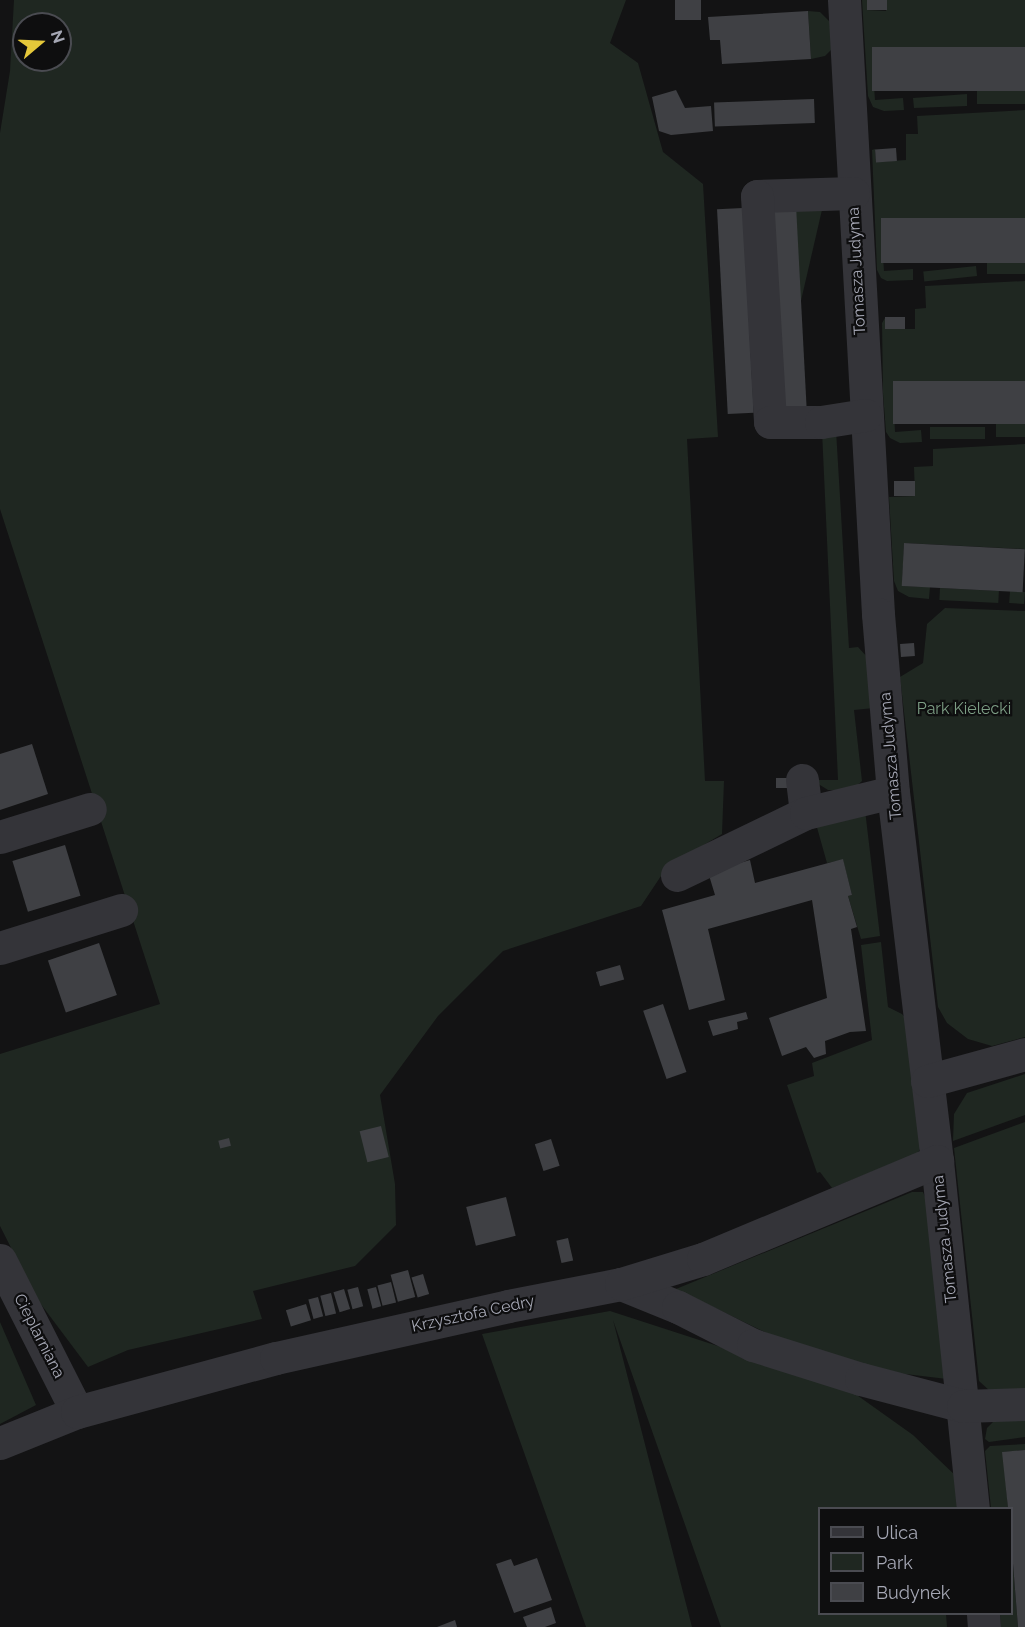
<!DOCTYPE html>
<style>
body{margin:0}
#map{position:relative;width:1025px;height:1627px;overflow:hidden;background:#131314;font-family:Raleway,sans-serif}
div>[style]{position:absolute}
.green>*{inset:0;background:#1f2721;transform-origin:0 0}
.building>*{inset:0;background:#3f4044;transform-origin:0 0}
.minor>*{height:33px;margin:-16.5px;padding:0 16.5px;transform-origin:16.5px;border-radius:16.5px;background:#343439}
span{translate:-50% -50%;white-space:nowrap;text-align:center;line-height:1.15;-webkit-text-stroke:4.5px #0e0e0f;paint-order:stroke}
.street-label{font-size:16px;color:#a5a7b4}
.park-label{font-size:16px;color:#7d9e85}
.legend{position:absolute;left:818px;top:1507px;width:195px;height:108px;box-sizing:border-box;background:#0e0e0f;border:2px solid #4a4b51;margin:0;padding:8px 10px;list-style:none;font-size:18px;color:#a5a7b4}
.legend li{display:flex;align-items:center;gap:12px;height:30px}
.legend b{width:30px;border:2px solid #4a4b51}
.north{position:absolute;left:12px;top:12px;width:60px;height:60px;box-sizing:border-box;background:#0e0e0f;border:2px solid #4a4b51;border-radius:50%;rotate:71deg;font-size:16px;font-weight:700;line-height:24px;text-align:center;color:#a5a7b4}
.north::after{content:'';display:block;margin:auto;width:21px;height:27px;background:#e5c83a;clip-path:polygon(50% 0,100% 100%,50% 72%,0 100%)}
</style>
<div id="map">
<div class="green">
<div style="clip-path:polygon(evenodd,14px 0,626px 0,610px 43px,638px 63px,663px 152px,703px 184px,718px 437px,687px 439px,705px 781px,724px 781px,722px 834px,667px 867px,641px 906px,503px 951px,438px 1016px,380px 1095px,395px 1184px,396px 1225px,355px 1266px,253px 1291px,262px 1319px,128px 1350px,88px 1367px,37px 1299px,0 1226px,0 1054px,160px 1004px,0 509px,0 133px,10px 71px,14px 0,24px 24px,60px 24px,60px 60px,24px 60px,24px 24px)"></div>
<div style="clip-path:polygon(862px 0,867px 0,867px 10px,886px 11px,887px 0,1025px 0,1025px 47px,872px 57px,875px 100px,903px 98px,904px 110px,884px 111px,873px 107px,868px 96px)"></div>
<div style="clip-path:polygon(808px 11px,820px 12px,833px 25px,833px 48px,825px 56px,811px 59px)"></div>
<div style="left:1025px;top:91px;width:13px;height:48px;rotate:90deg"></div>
<div style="clip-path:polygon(967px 94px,967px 106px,914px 108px,913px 98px)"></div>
<div style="clip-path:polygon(1025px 110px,1025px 218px,881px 227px,884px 271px,913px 269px,913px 280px,887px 281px,881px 278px,877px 270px,872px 150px,875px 149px,876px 162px,906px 160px,906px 134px,918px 134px,917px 116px)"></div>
<div style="left:796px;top:198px;width:28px;height:212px;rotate:13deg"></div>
<div style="left:1025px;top:263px;width:11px;height:38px;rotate:90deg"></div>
<div style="left:976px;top:266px;width:10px;height:53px;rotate:84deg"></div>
<div style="clip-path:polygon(1025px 281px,1025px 381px,893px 389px,895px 432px,921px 430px,922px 442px,900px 443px,890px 438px,886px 432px,883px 393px,882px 323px,885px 318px,886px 329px,915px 329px,915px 309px,926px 308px,925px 286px)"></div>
<div style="left:1025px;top:424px;width:13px;height:29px;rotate:90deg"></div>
<div style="left:985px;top:427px;width:12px;height:55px;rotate:90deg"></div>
<div style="clip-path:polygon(836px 430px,849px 648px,858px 647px,869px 659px,874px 708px,854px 710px,862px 781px,852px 790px,828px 790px,812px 780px,838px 780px,822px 431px)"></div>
<div style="clip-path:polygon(1025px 444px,1025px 549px,904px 543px,902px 586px,930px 587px,929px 599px,909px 597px,898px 591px,894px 581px,889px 497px,915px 496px,914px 467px,933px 466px,933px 449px)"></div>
<div style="left:940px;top:588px;width:59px;height:12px;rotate:3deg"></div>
<div style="left:1010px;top:591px;width:15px;height:12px;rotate:4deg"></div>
<div style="clip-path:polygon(945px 608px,1025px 611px,1025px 1037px,992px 1046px,968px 1039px,947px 1023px,938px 1007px,900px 677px,923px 663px,927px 624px)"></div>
<div style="clip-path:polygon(865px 810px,880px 936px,861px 939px,848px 896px,852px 895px,843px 860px,827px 863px,816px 824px)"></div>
<div style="clip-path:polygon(881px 942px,888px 1007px,902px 1014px,910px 1023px,924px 1139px,918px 1153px,832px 1188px,820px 1172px,817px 1173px,787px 1085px,814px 1076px,812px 1063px,872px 1040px,861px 945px)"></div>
<div style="clip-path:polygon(1025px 1074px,1025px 1115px,953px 1141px,954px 1114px,967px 1093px)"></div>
<div style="clip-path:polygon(1025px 1122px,1025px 1389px,991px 1392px,979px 1381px,954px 1148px)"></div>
<div style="clip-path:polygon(912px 1192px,923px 1192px,927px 1201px,947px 1379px,880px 1371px,775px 1337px,676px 1289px)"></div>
<div style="clip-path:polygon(610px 1311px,847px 1388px,913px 1435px,958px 1478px,961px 1508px,820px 1508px,820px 1614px,946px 1614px,947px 1627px,721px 1627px,613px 1320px,692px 1627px,586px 1627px,482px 1334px)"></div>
<div style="clip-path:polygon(0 1322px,36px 1405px,0 1424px)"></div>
<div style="clip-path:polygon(1025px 1416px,1025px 1437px,989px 1442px,985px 1439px,987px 1428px,995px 1420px)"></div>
<div style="clip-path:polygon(1025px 1444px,1025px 1450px,1003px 1452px,1008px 1508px,991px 1508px,985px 1451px,990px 1446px)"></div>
<div style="clip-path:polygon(1012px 1551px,1018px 1627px,1001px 1627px,1000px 1614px,1012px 1614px)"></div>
</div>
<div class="building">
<div style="left:675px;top:0;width:26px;height:20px"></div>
<div style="left:867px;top:0;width:20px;height:10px"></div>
<div style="clip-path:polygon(808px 11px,811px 59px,722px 64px,720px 40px,710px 40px,708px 17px)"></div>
<div style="left:1025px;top:47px;width:44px;height:153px;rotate:90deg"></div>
<div style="clip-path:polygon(676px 90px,685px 108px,711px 106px,713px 131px,671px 135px,659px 131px,652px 97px)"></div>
<div style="left:814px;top:99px;width:24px;height:100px;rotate:88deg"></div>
<div style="left:896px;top:148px;width:13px;height:21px;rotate:86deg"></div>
<div style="left:796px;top:205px;width:206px;height:25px;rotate:87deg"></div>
<div style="left:743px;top:208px;width:205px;height:26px;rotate:87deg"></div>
<div style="left:1025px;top:218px;width:45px;height:144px;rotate:90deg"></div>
<div style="left:905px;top:317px;width:12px;height:20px;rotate:90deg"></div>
<div style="left:1025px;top:381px;width:43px;height:132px;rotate:90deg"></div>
<div style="left:915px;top:481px;width:15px;height:21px;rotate:90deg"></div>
<div style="left:904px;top:543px;width:121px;height:43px;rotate:3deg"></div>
<div style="left:914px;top:643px;width:13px;height:14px;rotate:86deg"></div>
<div style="clip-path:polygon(32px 744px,48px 794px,0 810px,0 754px)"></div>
<div style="left:776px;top:778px;width:18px;height:10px"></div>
<div style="left:65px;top:845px;width:53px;height:55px;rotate:73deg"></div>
<div style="clip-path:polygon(843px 859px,852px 895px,848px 896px,857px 927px,851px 929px,866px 1031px,850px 1032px,825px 1041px,826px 1054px,814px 1058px,806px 1047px,782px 1056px,769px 1018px,827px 998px,812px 900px,708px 929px,725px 1000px,689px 1010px,662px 910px,715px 895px,708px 872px,750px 860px,755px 883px)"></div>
<div style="left:99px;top:943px;width:55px;height:54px;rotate:71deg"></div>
<div style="left:620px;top:965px;width:15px;height:25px;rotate:74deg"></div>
<div style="left:663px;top:1004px;width:72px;height:21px;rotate:71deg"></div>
<div style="clip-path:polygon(746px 1012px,748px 1019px,737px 1022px,738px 1029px,713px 1036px,708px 1021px)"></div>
<div style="left:381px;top:1126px;width:32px;height:22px;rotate:76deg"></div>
<div style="left:229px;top:1138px;width:8px;height:11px;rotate:76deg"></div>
<div style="left:551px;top:1139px;width:28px;height:17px;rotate:72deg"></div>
<div style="left:506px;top:1197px;width:40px;height:41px;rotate:76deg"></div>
<div style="left:568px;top:1238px;width:23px;height:12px;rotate:77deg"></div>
<div style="left:408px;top:1270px;width:28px;height:18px;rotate:75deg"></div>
<div style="left:423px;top:1274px;width:21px;height:12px;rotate:73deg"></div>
<div style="left:391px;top:1282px;width:21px;height:14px;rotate:76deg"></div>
<div style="left:358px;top:1287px;width:20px;height:11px;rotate:75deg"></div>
<div style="left:376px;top:1287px;width:20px;height:9px;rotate:75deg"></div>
<div style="left:344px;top:1289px;width:21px;height:11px;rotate:73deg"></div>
<div style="left:331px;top:1293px;width:21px;height:11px;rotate:76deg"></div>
<div style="left:318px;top:1297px;width:20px;height:10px;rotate:75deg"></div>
<div style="left:306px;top:1304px;width:17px;height:21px;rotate:73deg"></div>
<div style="clip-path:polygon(1025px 1450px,1025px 1627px,1018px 1627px,1012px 1551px,1012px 1508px,1008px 1508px,1002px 1452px)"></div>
<div style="clip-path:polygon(537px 1558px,552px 1600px,514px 1613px,496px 1564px,511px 1559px,514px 1566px)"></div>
<div style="clip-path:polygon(551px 1607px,556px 1623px,545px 1627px,527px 1627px,523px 1617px)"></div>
<div style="clip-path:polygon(455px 1620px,457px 1627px,437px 1627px)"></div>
</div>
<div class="minor">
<div style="left:844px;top:0;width:615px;rotate:86.83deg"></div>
<div style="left:878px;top:614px;width:179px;rotate:85.2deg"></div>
<div style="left:893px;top:792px;width:372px;rotate:83.2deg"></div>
<div style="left:937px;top:1161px;width:349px;rotate:84.1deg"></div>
<div style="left:853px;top:193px;width:96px;rotate:178.2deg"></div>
<div style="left:757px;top:196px;width:226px;rotate:86.7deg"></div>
<div style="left:770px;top:422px;width:51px"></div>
<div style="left:821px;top:422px;width:45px;rotate:-9deg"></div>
<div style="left:802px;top:780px;width:33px;rotate:83deg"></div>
<div style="left:0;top:837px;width:94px;rotate:-17.3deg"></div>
<div style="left:677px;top:875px;width:143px;rotate:-25.7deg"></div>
<div style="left:806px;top:813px;width:89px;rotate:-13.6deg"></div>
<div style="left:0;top:948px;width:127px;rotate:-17.4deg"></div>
<div style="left:927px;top:1081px;width:102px;rotate:-15.4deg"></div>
<div style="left:0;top:1260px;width:170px;rotate:63.1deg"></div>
<div style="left:621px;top:1284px;width:61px;rotate:22deg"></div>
<div style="left:678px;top:1307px;width:84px;rotate:26.9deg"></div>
<div style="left:753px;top:1345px;width:113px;rotate:17.5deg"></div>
<div style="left:861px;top:1379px;width:106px;rotate:14.8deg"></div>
<div style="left:963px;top:1406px;width:62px;rotate:-1.8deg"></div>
<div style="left:0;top:1443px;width:83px;rotate:-21.9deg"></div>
<div style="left:77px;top:1412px;width:206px;rotate:-15.2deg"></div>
<div style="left:276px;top:1358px;width:238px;rotate:-12.6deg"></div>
<div style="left:508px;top:1306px;width:115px;rotate:-11deg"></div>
<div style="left:621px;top:1284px;width:86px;rotate:-17deg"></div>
<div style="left:703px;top:1259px;width:254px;rotate:-22.7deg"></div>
<div style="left:983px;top:1614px;width:13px;rotate:86deg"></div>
</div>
<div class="street-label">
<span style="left:857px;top:271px;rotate:-93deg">Tomasza Judyma</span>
<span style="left:891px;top:756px;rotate:-95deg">Tomasza Judyma</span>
<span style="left:945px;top:1239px;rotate:-96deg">Tomasza Judyma</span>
<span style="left:473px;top:1314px;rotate:-12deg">Krzysztofa Cedry</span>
<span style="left:39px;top:1336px;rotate:63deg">Cieplarniana</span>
</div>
<div class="park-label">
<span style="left:964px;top:709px">Park Kielecki</span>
</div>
<ul class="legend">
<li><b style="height:8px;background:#343439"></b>Ulica</li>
<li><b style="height:16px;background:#1f2721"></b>Park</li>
<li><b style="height:16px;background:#3f4044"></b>Budynek</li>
</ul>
<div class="north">N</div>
</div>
